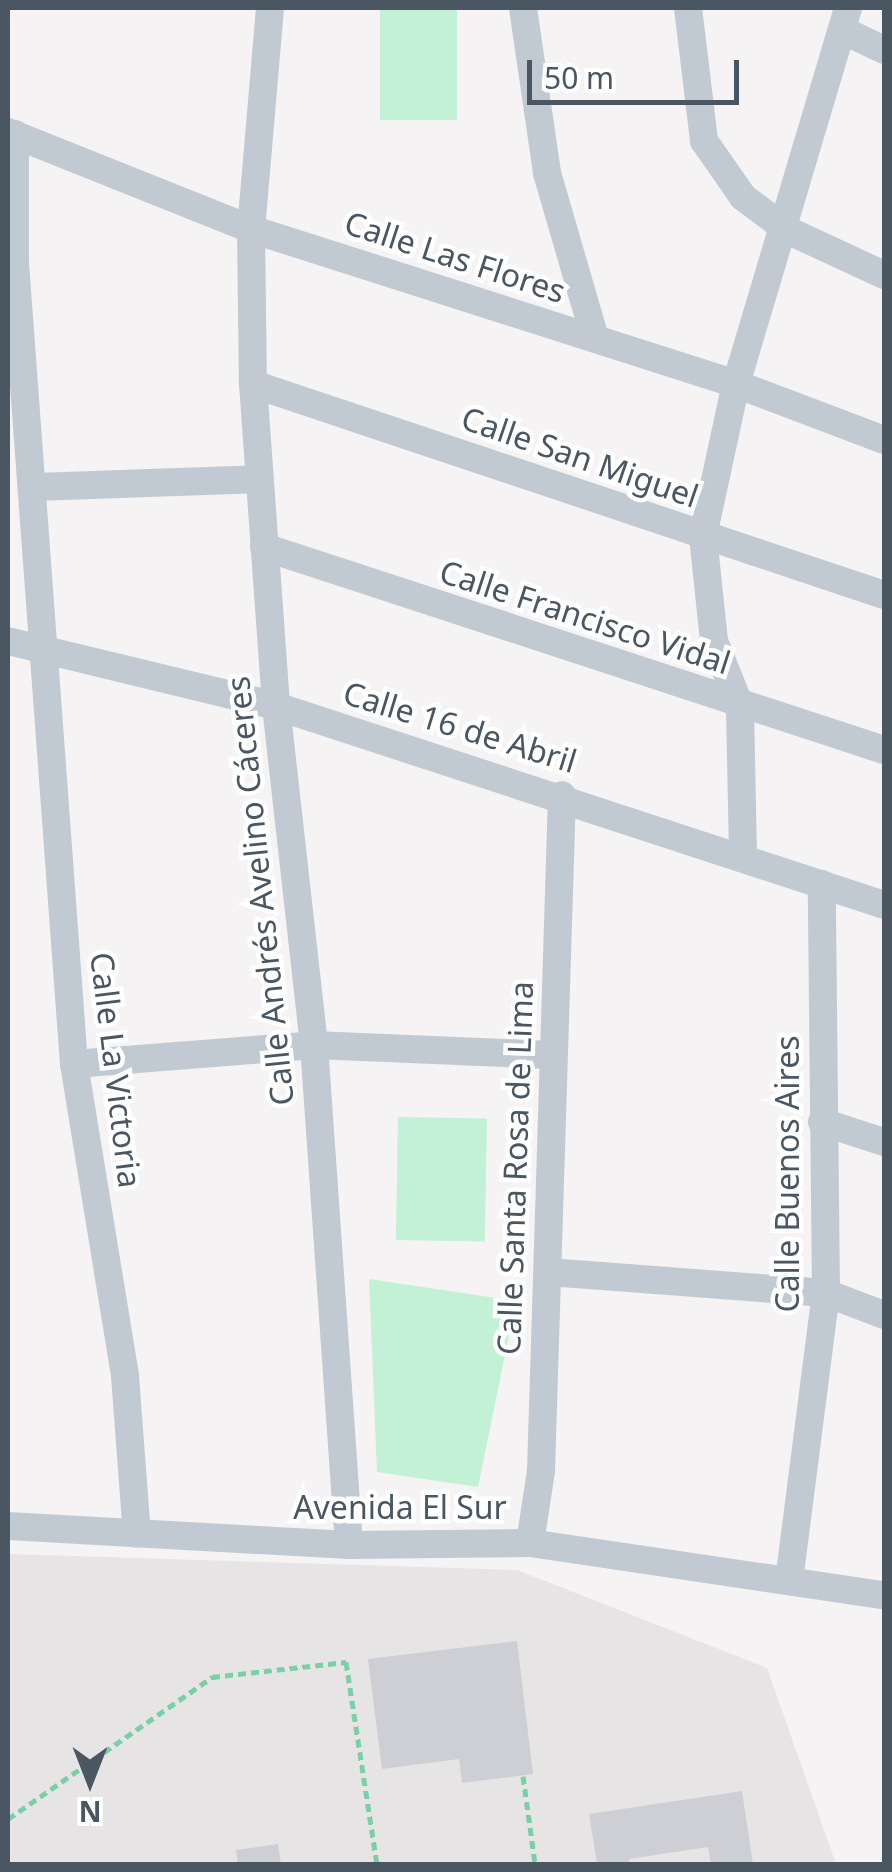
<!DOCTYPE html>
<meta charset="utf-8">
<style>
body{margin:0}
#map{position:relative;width:892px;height:1872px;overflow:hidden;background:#f5f3f3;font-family:"Noto Sans",sans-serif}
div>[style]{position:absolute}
.education>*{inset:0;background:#e6e4e5}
.green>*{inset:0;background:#c3f1d5;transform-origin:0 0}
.building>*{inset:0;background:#cdcfd5}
.path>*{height:5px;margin-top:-2.5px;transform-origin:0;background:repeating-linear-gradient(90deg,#7ad0a6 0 8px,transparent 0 13px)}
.street>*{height:28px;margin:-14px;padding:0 14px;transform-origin:14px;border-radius:14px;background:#c1cad2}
span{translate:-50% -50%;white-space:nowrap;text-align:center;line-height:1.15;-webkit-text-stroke:9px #fff;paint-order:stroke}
.street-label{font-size:32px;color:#4a5661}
.frame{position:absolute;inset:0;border:10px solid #4a5661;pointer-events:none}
.north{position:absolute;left:40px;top:1732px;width:100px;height:100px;-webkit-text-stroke:8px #fff;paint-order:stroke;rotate:180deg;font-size:28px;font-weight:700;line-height:40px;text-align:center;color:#4a5661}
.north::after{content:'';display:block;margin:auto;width:35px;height:45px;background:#4a5661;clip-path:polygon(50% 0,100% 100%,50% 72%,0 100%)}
.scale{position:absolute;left:527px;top:60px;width:212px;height:45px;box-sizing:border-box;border:5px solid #4a5661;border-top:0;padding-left:12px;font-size:30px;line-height:35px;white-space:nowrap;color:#4a5661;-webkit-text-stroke:8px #fff;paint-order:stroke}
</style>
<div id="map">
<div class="education">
<div style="clip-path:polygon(8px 1554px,517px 1570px,767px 1668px,836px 1864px,8px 1864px)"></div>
</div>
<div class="green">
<div style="left:380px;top:8px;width:77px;height:112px"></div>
<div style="left:398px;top:1117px;width:89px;height:123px;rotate:1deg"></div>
<div style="clip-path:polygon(369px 1279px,516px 1301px,478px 1487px,377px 1472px)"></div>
</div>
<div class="building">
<div style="clip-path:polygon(517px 1641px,533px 1774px,462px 1783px,459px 1759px,382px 1769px,368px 1659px)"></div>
<div style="clip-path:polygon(742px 1791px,753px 1864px,711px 1864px,708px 1847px,629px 1859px,630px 1864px,597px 1864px,589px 1814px)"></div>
<div style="clip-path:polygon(278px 1844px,281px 1864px,238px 1864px,236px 1850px)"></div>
</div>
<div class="path">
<div style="left:523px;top:1776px;width:89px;rotate:82.2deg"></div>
<div style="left:8px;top:1819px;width:249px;rotate:-34.8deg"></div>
<div style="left:212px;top:1677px;width:135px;rotate:-6.4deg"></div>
<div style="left:346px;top:1662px;width:204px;rotate:81.3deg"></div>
</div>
<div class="street">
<div style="left:270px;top:8px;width:222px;rotate:94.9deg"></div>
<div style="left:251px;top:229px;width:155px;rotate:89.3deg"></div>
<div style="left:253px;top:384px;width:323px;rotate:85.9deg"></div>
<div style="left:276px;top:706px;width:341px;rotate:83.6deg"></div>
<div style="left:314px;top:1045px;width:501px;rotate:86deg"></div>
<div style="left:523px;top:8px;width:167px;rotate:81.7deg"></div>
<div style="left:547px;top:173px;width:172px;rotate:73.8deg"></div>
<div style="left:688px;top:8px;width:134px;rotate:83.1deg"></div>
<div style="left:704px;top:141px;width:68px;rotate:55.1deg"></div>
<div style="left:743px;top:197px;width:55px;rotate:36.9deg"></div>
<div style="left:787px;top:230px;width:107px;rotate:24.9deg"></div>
<div style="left:842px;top:30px;width:47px;rotate:25.5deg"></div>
<div style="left:8px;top:132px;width:262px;rotate:21.8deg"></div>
<div style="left:251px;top:229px;width:509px;rotate:17.72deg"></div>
<div style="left:736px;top:384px;width:158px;rotate:20.7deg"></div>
<div style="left:15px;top:134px;width:129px;rotate:90deg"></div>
<div style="left:15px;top:263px;width:803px;rotate:85.79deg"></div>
<div style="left:74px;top:1064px;width:316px;rotate:80.7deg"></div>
<div style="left:125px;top:1376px;width:158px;rotate:85.7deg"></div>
<div style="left:253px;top:384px;width:665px;rotate:18.49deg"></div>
<div style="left:35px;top:487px;width:225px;rotate:-2deg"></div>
<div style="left:264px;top:547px;width:652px;rotate:18.13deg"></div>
<div style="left:8px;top:641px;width:276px;rotate:13.6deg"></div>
<div style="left:276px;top:706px;width:640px;rotate:18.12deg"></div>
<div style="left:743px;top:854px;width:148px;rotate:-91.2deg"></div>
<div style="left:740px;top:706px;width:70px;rotate:-111.8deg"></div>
<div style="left:714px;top:641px;width:106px;rotate:-96deg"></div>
<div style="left:703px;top:536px;width:156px;rotate:-77.8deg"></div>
<div style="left:736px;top:384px;width:392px;rotate:-73.4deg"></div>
<div style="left:74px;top:1064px;width:241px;rotate:-4.5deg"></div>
<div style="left:314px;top:1045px;width:238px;rotate:2.4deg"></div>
<div style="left:822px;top:1122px;width:65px;rotate:17.9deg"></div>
<div style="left:548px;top:1272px;width:279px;rotate:4.3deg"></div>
<div style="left:826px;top:1293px;width:62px;rotate:20.8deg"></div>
<div style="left:8px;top:1526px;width:342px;rotate:3.2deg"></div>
<div style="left:349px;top:1545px;width:181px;rotate:-0.6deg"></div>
<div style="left:530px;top:1543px;width:358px;rotate:8.4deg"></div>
<div style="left:530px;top:1543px;width:73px;rotate:-81.3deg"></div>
<div style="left:541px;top:1471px;width:676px;rotate:-88.22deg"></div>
<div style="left:789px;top:1581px;width:290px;rotate:-82.7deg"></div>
<div style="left:826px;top:1293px;width:409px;rotate:-90.6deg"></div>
</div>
<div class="street-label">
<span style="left:455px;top:257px;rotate:18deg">Calle Las Flores</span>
<span style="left:580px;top:457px;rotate:19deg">Calle San Miguel</span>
<span style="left:585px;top:617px;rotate:18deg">Calle Francisco Vidal</span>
<span style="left:460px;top:727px;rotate:17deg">Calle 16 de Abril</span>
<span style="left:260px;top:891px;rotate:-96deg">Calle Andrés Avelino Cáceres</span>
<span style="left:116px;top:1070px;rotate:83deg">Calle La Victoria</span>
<span style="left:515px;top:1168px;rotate:-88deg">Calle Santa Rosa de Lima</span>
<span style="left:787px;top:1174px;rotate:-90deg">Calle Buenos Aires</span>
<span style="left:400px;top:1507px">Avenida El Sur</span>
</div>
<div class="frame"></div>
<div class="north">N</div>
<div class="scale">50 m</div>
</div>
